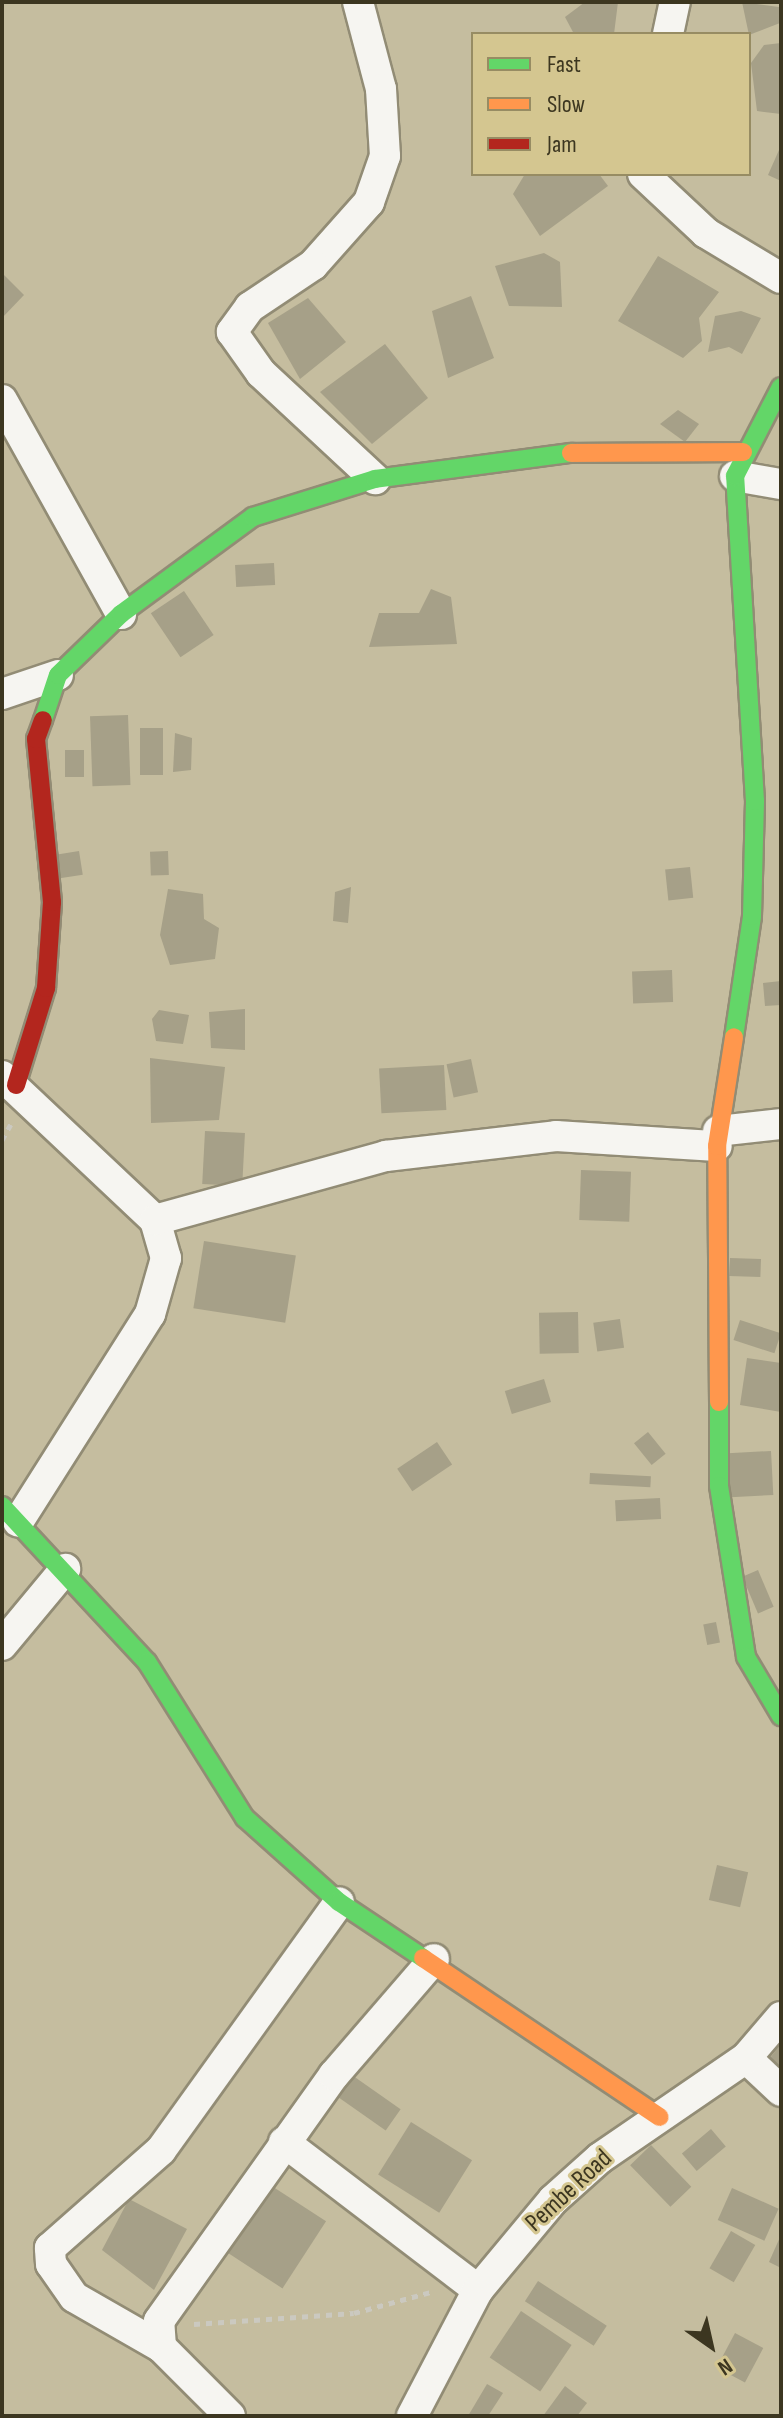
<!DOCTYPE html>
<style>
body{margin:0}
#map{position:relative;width:783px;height:2418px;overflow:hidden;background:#c5bd9f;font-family:"Sofia Sans Condensed",sans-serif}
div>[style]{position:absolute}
.building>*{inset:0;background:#a6a088;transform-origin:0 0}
.path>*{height:5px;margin-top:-2.5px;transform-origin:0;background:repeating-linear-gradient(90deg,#cbc9c0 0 6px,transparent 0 12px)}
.roads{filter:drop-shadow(2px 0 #928c75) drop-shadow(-2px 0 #928c75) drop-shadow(0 2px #928c75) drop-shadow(0 -2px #928c75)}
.street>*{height:30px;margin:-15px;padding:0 15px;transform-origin:15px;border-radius:15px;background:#f6f5f1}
.fast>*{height:18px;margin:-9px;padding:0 9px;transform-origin:9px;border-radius:9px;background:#63d668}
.slow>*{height:18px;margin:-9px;padding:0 9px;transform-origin:9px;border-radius:9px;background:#ff974d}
.jam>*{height:18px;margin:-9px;padding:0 9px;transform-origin:9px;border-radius:9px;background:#b3261e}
span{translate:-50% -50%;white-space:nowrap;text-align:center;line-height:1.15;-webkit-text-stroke:6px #d4c690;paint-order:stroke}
.street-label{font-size:26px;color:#3c3620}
.frame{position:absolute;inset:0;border:4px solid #3c3620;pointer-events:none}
.legend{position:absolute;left:471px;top:32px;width:280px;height:144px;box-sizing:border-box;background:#d4c690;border:2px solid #978c63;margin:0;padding:10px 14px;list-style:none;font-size:24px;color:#3c3620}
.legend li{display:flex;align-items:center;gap:16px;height:40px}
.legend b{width:40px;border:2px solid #978c63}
.north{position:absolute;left:671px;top:2306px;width:80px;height:80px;-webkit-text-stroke:6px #d4c690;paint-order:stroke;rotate:146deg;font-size:22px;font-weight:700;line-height:32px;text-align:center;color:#3c3620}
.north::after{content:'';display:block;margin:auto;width:28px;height:36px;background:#3c3620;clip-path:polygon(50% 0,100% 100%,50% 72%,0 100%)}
</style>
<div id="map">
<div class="building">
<div style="clip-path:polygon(585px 2px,618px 2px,614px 34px,574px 34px,565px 17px)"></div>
<div style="clip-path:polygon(742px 2px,779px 7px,780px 23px,749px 35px)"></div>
<div style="clip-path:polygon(781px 43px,781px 114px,757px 111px,751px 63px,764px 45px)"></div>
<div style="clip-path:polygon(779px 150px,781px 150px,781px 181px,768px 175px)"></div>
<div style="clip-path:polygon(525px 174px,599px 174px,608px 186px,540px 236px,513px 194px)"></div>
<div style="clip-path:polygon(544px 253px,560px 262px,562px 307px,509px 306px,495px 266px)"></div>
<div style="clip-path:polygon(658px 256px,719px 292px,699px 318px,702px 341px,683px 358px,618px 321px)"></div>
<div style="clip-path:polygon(2px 273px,24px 295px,2px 318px)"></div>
<div style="clip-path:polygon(471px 296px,494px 358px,448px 378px,432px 311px)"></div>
<div style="clip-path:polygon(308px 298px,346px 342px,300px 379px,268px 323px)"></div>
<div style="clip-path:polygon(741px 311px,761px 318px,742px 354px,729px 347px,708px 352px,715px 316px)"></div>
<div style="clip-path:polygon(385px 344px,428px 398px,372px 444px,320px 392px)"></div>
<div style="clip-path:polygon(678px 410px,699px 424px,685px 442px,660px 424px)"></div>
<div style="left:274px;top:563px;width:22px;height:39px;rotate:87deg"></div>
<div style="clip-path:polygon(431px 589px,451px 597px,457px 644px,369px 647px,379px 613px,419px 613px)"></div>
<div style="left:184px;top:591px;width:53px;height:40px;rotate:56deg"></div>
<div style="left:128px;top:715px;width:70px;height:38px;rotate:88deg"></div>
<div style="left:140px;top:728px;width:23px;height:47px"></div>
<div style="clip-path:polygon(175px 733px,192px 738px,191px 770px,173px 772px)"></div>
<div style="left:65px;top:750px;width:19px;height:27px"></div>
<div style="left:79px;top:851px;width:24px;height:25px;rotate:81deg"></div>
<div style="left:168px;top:851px;width:24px;height:18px;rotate:88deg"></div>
<div style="left:690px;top:867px;width:31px;height:25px;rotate:84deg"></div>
<div style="clip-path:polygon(351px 887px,348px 923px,333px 921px,335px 892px)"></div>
<div style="clip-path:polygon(168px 889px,203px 894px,204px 919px,219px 928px,215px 959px,170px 965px,160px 935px)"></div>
<div style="left:672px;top:970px;width:32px;height:40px;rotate:88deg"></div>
<div style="clip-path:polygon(781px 981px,781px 1005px,765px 1006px,763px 983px)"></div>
<div style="clip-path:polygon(245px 1009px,245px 1050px,211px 1048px,209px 1012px)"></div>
<div style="clip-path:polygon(159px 1010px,189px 1015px,183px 1044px,156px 1041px,152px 1019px)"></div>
<div style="clip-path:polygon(150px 1058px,225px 1067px,219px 1120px,151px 1123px)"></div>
<div style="left:471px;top:1059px;width:34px;height:25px;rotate:78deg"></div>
<div style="left:444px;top:1065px;width:45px;height:65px;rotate:87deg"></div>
<div style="left:205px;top:1131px;width:40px;height:53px;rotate:3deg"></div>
<div style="left:581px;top:1170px;width:50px;height:50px;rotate:2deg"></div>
<div style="left:204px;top:1241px;width:93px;height:68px;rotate:9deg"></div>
<div style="left:730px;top:1258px;width:31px;height:18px;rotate:2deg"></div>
<div style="left:578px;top:1312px;width:41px;height:39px;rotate:89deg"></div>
<div style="left:620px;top:1319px;width:29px;height:27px;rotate:82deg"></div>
<div style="left:740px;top:1320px;width:43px;height:21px;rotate:18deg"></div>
<div style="clip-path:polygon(747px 1358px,781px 1363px,781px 1412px,740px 1405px)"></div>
<div style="left:544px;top:1379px;width:24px;height:41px;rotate:73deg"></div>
<div style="left:648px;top:1432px;width:28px;height:18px;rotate:51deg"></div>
<div style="left:437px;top:1442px;width:27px;height:48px;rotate:56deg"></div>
<div style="left:771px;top:1451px;width:44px;height:43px;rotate:87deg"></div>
<div style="left:590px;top:1473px;width:61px;height:11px;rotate:3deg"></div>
<div style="left:660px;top:1498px;width:21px;height:45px;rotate:87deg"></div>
<div style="left:758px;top:1570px;width:40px;height:17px;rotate:67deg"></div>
<div style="left:716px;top:1622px;width:21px;height:13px;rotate:79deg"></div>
<div style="left:717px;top:1865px;width:32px;height:36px;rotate:13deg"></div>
<div style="clip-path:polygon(781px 2044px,781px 2082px,763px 2067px)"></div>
<div style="left:349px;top:2073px;width:63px;height:26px;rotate:35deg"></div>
<div style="left:411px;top:2122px;width:72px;height:62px;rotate:32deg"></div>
<div style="left:711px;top:2129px;width:23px;height:38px;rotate:50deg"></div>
<div style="left:651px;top:2145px;width:58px;height:29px;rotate:46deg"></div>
<div style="left:264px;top:2181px;width:74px;height:80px;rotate:33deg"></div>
<div style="left:732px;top:2188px;width:51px;height:35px;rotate:24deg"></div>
<div style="clip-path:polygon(129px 2199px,187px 2229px,154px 2290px,102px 2250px)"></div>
<div style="left:731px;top:2231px;width:28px;height:43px;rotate:30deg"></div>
<div style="clip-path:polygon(781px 2235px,781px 2268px,769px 2262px)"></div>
<div style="left:538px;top:2281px;width:82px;height:24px;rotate:33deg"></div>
<div style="left:521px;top:2311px;width:61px;height:56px;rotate:34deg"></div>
<div style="left:735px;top:2333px;width:32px;height:39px;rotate:28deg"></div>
<div style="clip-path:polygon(487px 2384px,503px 2393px,488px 2416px,468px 2416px)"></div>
<div style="clip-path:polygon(565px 2386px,587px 2403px,577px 2416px,543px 2416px)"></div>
</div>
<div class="path">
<div style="left:2px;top:1140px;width:18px;rotate:-61deg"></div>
<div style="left:194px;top:2324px;width:160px;rotate:-3.9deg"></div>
<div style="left:354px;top:2313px;width:80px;rotate:-15.3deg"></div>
</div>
<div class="roads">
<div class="street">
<div style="left:358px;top:2px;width:90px;rotate:75.2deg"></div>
<div style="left:381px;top:89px;width:67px;rotate:86.6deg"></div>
<div style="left:385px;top:156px;width:49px;rotate:109.2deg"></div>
<div style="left:369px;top:202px;width:84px;rotate:131.6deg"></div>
<div style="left:313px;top:265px;width:76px;rotate:146.3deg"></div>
<div style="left:250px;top:307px;width:31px;rotate:126deg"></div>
<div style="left:232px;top:332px;width:50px;rotate:54.7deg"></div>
<div style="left:261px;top:373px;width:156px;rotate:42.9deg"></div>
<div style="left:668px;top:34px;width:33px;rotate:-78deg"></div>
<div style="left:643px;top:174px;width:86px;rotate:43.1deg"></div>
<div style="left:706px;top:233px;width:87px;rotate:31deg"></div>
<div style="left:2px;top:400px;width:245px;rotate:60.9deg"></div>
<div style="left:735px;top:476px;width:47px;rotate:9.9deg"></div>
<div style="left:2px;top:694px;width:59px;rotate:-18.7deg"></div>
<div style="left:2px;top:1076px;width:210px;rotate:43.3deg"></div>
<div style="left:155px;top:1220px;width:40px;rotate:74deg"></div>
<div style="left:166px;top:1258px;width:58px;rotate:105.9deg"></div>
<div style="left:150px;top:1314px;width:246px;rotate:122.4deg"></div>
<div style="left:718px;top:1131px;width:63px;rotate:-6.3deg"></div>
<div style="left:155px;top:1220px;width:240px;rotate:-15.5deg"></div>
<div style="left:386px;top:1156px;width:171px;rotate:-6.7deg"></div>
<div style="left:556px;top:1136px;width:161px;rotate:3.6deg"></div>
<div style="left:2px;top:1645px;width:99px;rotate:-50.3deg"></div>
<div style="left:746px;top:2058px;width:48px;rotate:43.3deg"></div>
<div style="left:284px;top:2142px;width:244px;rotate:37.3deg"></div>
<div style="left:161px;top:2347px;width:100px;rotate:-150.1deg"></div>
<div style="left:74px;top:2297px;width:40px;rotate:-124.9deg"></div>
<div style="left:51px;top:2264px;width:16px;rotate:-94deg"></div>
<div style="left:50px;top:2248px;width:148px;rotate:-41.4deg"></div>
<div style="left:161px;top:2150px;width:305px;rotate:-54.3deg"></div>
<div style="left:230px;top:2416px;width:98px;rotate:-135deg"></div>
<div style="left:161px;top:2347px;width:26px;rotate:-94deg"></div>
<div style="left:159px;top:2321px;width:302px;rotate:-54.6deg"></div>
<div style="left:334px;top:2075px;width:153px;rotate:-49.2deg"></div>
<div style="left:412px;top:2416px;width:142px;rotate:-62.4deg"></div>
<div style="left:478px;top:2290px;width:117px;rotate:-50.2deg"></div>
<div style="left:553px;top:2200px;width:63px;rotate:-41.8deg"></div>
<div style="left:600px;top:2158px;width:177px;rotate:-34.4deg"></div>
<div style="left:746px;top:2058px;width:54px;rotate:-49.5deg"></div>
</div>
<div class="fast">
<div style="left:43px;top:720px;width:47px;rotate:-71.6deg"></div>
<div style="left:58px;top:675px;width:88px;rotate:-44.1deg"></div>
<div style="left:121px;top:614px;width:164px;rotate:-36.3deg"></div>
<div style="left:253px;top:517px;width:128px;rotate:-17.3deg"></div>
<div style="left:375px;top:479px;width:198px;rotate:-7.6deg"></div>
<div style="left:734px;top:1037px;width:122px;rotate:-81.5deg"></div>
<div style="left:752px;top:916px;width:115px;rotate:-88.5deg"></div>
<div style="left:755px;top:801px;width:326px;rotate:-93.5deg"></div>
<div style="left:735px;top:476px;width:100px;rotate:-62.7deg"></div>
<div style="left:719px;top:1402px;width:84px;rotate:90deg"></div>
<div style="left:719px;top:1486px;width:173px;rotate:81deg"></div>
<div style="left:746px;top:1657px;width:69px;rotate:59.3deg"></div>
<div style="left:2px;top:1506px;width:213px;rotate:47.1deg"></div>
<div style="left:147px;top:1662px;width:184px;rotate:57.9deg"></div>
<div style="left:245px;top:1818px;width:126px;rotate:41.8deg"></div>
<div style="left:339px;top:1902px;width:101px;rotate:33.7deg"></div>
</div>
<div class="slow">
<div style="left:571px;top:453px;width:172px;rotate:-0.3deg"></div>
<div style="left:719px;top:1402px;width:256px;rotate:-90.4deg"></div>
<div style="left:717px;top:1146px;width:110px;rotate:-81.1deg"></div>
<div style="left:423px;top:1958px;width:285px;rotate:33.9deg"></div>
</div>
<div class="jam">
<div style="left:16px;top:1085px;width:102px;rotate:-72.8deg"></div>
<div style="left:46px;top:988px;width:86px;rotate:-86deg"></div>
<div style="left:52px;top:902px;width:164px;rotate:-95.6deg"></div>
<div style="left:36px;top:739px;width:20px;rotate:-70deg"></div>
</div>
</div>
<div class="street-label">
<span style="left:569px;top:2191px;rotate:-43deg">Pembe Road</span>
</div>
<div class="frame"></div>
<ul class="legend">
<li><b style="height:10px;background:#63d668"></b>Fast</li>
<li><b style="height:10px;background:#ff974d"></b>Slow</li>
<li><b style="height:10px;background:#b3261e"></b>Jam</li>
</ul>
<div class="north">N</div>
</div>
